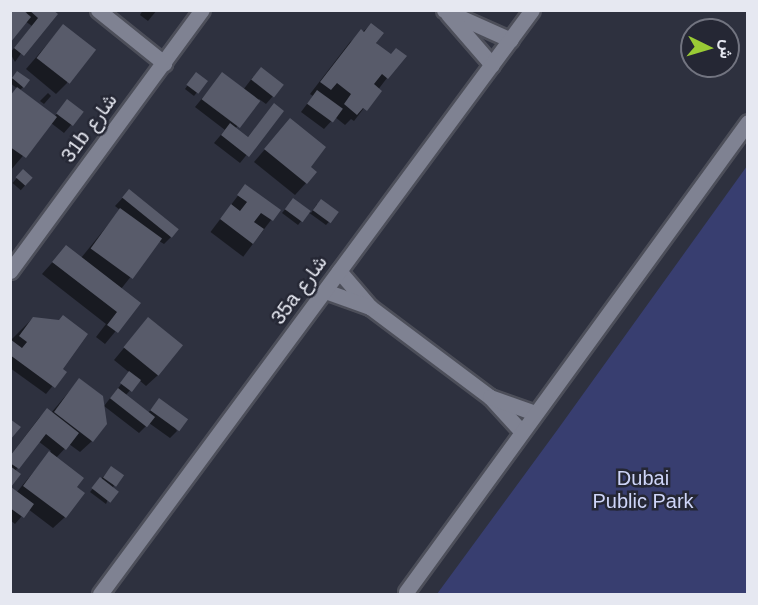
<!DOCTYPE html>
<meta charset="utf-8">
<style>
body{margin:0}
#map{position:relative;width:758px;height:605px;overflow:hidden;background:#2e313f;font-family:Helvetica,Vazirmatn,sans-serif}
div>[style]{position:absolute}
.green>*{inset:0;background:#383e70}
.shadow>*{inset:0;background:#0007;transform-origin:0 0}
.building>*{inset:0;background:#585b6a;transform-origin:0 0}
.roads{filter:drop-shadow(2px 0 #4d4f5a) drop-shadow(-2px 0 #4d4f5a) drop-shadow(0 2px #4d4f5a) drop-shadow(0 -2px #4d4f5a)}
.minor>*{height:15px;margin:-7.5px;padding:0 7.5px;transform-origin:7.5px;border-radius:7.5px;background:#7f8292}
span{translate:-50% -50%;white-space:nowrap;text-align:center;line-height:1.15;-webkit-text-stroke:5px #252734;paint-order:stroke}
.street-label{font-size:20px;color:#e6e8f1}
.park-label{font-size:20px;color:#ced5f8}
.frame{position:absolute;inset:0;border:12px solid #e6e8f1;pointer-events:none}
.north{position:absolute;left:680px;top:18px;width:60px;height:60px;box-sizing:border-box;background:#252734;border:2px solid #727480;border-radius:50%;rotate:95deg;font-size:16px;font-weight:700;line-height:24px;text-align:center;color:#e6e8f1}
.north::after{content:'';display:block;margin:auto;width:21px;height:27px;background:#9acb35;clip-path:polygon(50% 0,100% 100%,50% 72%,0 100%)}
</style>
<div id="map">
<div class="green">
<div style="clip-path:polygon(747px 166px,747px 594px,437px 594px,558px 429px)"></div>
</div>
<div class="shadow">
<div style="clip-path:polygon(27px 10px,51px 10px,15px 62px,10px 53px,32px 26px,25px 21px)"></div>
<div style="clip-path:polygon(143px 10px,157px 10px,148px 21px,140px 15px)"></div>
<div style="clip-path:polygon(371px 25px,387px 78px,354px 121px,351px 119px,345px 125px,335px 117px,324px 129px,301px 112px,313px 96px,310px 94px,350px 42px)"></div>
<div style="clip-path:polygon(63px 26px,67px 83px,56px 94px,26px 69px)"></div>
<div style="clip-path:polygon(222px 74px,243px 90px,253px 77px,273px 96px,266px 104px,259px 99px,235px 129px,247px 138px,274px 105px,282px 111px,240px 163px,214px 143px,225px 130px,195px 107px)"></div>
<div style="clip-path:polygon(14px 76px,23px 87px,19px 91px,54px 117px,68px 101px,82px 112px,64px 133px,51px 123px,10px 171px,10px 96px,18px 89px,10px 83px)"></div>
<div style="clip-path:polygon(193px 78px,206px 81px,194px 96px,185px 89px)"></div>
<div style="clip-path:polygon(48px 93px,51px 96px,44px 104px,40px 101px)"></div>
<div style="clip-path:polygon(290px 120px,308px 167px,306px 183px,295px 195px,254px 162px)"></div>
<div style="left:23px;top:171px;width:11px;height:16px;rotate:41deg"></div>
<div style="left:246px;top:185px;width:41px;height:59px;rotate:37deg"></div>
<div style="clip-path:polygon(129px 191px,171px 237px,164px 244px,159px 241px,121px 289px,139px 303px,105px 344px,96px 337px,106px 324px,42px 274px,66px 247px,81px 258px,120px 210px,115px 206px)"></div>
<div style="clip-path:polygon(293px 200px,311px 213px,317px 204px,337px 213px,326px 225px,308px 212px,298px 225px,282px 213px)"></div>
<div style="clip-path:polygon(33px 318px,64px 372px,46px 394px,10px 368px,10px 341px)"></div>
<div style="clip-path:polygon(148px 319px,158px 375px,146px 386px,139px 380px,125px 396px,148px 413px,159px 400px,177px 431px,170px 438px,149px 423px,139px 433px,104px 406px,130px 373px,114px 360px)"></div>
<div style="clip-path:polygon(79px 380px,92px 441px,80px 452px,69px 444px,56px 458px,75px 487px,65px 517px,53px 528px,28px 509px,15px 524px,10px 520px,10px 489px,16px 493px,51px 451px,38px 441px,15px 471px,10px 485px,10px 456px,39px 418px,47px 410px,51px 413px)"></div>
<div style="clip-path:polygon(108px 471px,114px 485px,106px 504px,90px 492px)"></div>
</div>
<div class="building">
<div style="clip-path:polygon(10px 10px,23px 10px,31px 17px,10px 43px)"></div>
<div style="clip-path:polygon(29px 10px,53px 10px,58px 14px,24px 56px,14px 48px,38px 18px)"></div>
<div style="clip-path:polygon(371px 23px,384px 33px,376px 43px,391px 54px,396px 48px,407px 56px,388px 79px,382px 74px,374px 84px,382px 91px,367px 111px,363px 108px,357px 115px,344px 104px,351px 94px,337px 83px,331px 90px,320px 82px,361px 29px,364px 32px)"></div>
<div style="left:63px;top:24px;width:42px;height:43px;rotate:38deg"></div>
<div style="left:261px;top:67px;width:29px;height:16px;rotate:38deg"></div>
<div style="clip-path:polygon(17px 71px,30px 80px,24px 88px,12px 78px)"></div>
<div style="left:196px;top:72px;width:15px;height:16px;rotate:37deg"></div>
<div style="left:222px;top:72px;width:48px;height:34px;rotate:37deg"></div>
<div style="clip-path:polygon(17px 87px,57px 117px,26px 158px,10px 147px,10px 96px)"></div>
<div style="left:317px;top:90px;width:32px;height:17px;rotate:36deg"></div>
<div style="left:67px;top:99px;width:21px;height:18px;rotate:37deg"></div>
<div style="clip-path:polygon(274px 103px,284px 111px,249px 157px,221px 135px,230px 123px,248px 137px)"></div>
<div style="clip-path:polygon(290px 118px,326px 147px,311px 167px,317px 172px,307px 184px,264px 149px)"></div>
<div style="left:23px;top:169px;width:13px;height:11px;rotate:42deg"></div>
<div style="clip-path:polygon(245px 184px,281px 210px,273px 221px,261px 213px,254px 222px,264px 229px,253px 244px,220px 219px,231px 204px,240px 211px,247px 202px,237px 195px)"></div>
<div style="left:129px;top:189px;width:64px;height:11px;rotate:39deg"></div>
<div style="left:293px;top:198px;width:22px;height:14px;rotate:36deg"></div>
<div style="left:321px;top:199px;width:22px;height:14px;rotate:36deg"></div>
<div style="left:120px;top:208px;width:52px;height:50px;rotate:36deg"></div>
<div style="clip-path:polygon(66px 245px,141px 303px,118px 333px,107px 325px,117px 312px,52px 262px)"></div>
<div style="clip-path:polygon(63px 315px,88px 334px,63px 369px,67px 372px,55px 388px,10px 355px,10px 339px,22px 348px,27px 342px,19px 336px,33px 317px,59px 320px)"></div>
<div style="left:148px;top:317px;width:45px;height:39px;rotate:39deg"></div>
<div style="left:129px;top:371px;width:15px;height:15px;rotate:37deg"></div>
<div style="clip-path:polygon(79px 378px,103px 396px,107px 424px,93px 442px,54px 412px)"></div>
<div style="left:118px;top:388px;width:47px;height:13px;rotate:38deg"></div>
<div style="left:159px;top:398px;width:36px;height:15px;rotate:36deg"></div>
<div style="clip-path:polygon(47px 408px,79px 433px,66px 450px,46px 434px,19px 469px,10px 463px,10px 456px)"></div>
<div style="clip-path:polygon(10px 419px,21px 427px,10px 440px)"></div>
<div style="clip-path:polygon(49px 451px,84px 478px,77px 487px,85px 493px,66px 518px,23px 486px)"></div>
<div style="clip-path:polygon(10px 466px,21px 474px,11px 487px,34px 504px,24px 518px,10px 508px)"></div>
<div style="left:111px;top:466px;width:16px;height:14px;rotate:35deg"></div>
<div style="left:100px;top:477px;width:24px;height:14px;rotate:38deg"></div>
</div>
<div class="roads">
<div class="minor">
<div style="left:98px;top:10px;width:85px;rotate:38.8deg"></div>
<div style="left:444px;top:10px;width:73px;rotate:24.1deg"></div>
<div style="left:448px;top:14px;width:67px;rotate:49.2deg"></div>
<div style="left:10px;top:271px;width:324px;rotate:-53.7deg"></div>
<div style="left:339px;top:271px;width:48px;rotate:49.3deg"></div>
<div style="left:370px;top:307px;width:150px;rotate:36.9deg"></div>
<div style="left:490px;top:397px;width:46px;rotate:47.6deg"></div>
<div style="left:325px;top:291px;width:48px;rotate:19.6deg"></div>
<div style="left:490px;top:397px;width:48px;rotate:19.6deg"></div>
<div style="left:406px;top:592px;width:581px;rotate:-53.96deg"></div>
<div style="left:100px;top:594px;width:726px;rotate:-53.51deg"></div>
</div>
</div>
<div class="street-label">
<span style="left:89px;top:128px;rotate:-54deg">31b شارع</span>
<span style="left:299px;top:290px;rotate:-54deg">35a شارع</span>
</div>
<div class="park-label">
<span style="left:643px;top:490px">Dubai<br>Public Park</span>
</div>
<div class="frame"></div>
<div class="north">ش</div>
</div>
